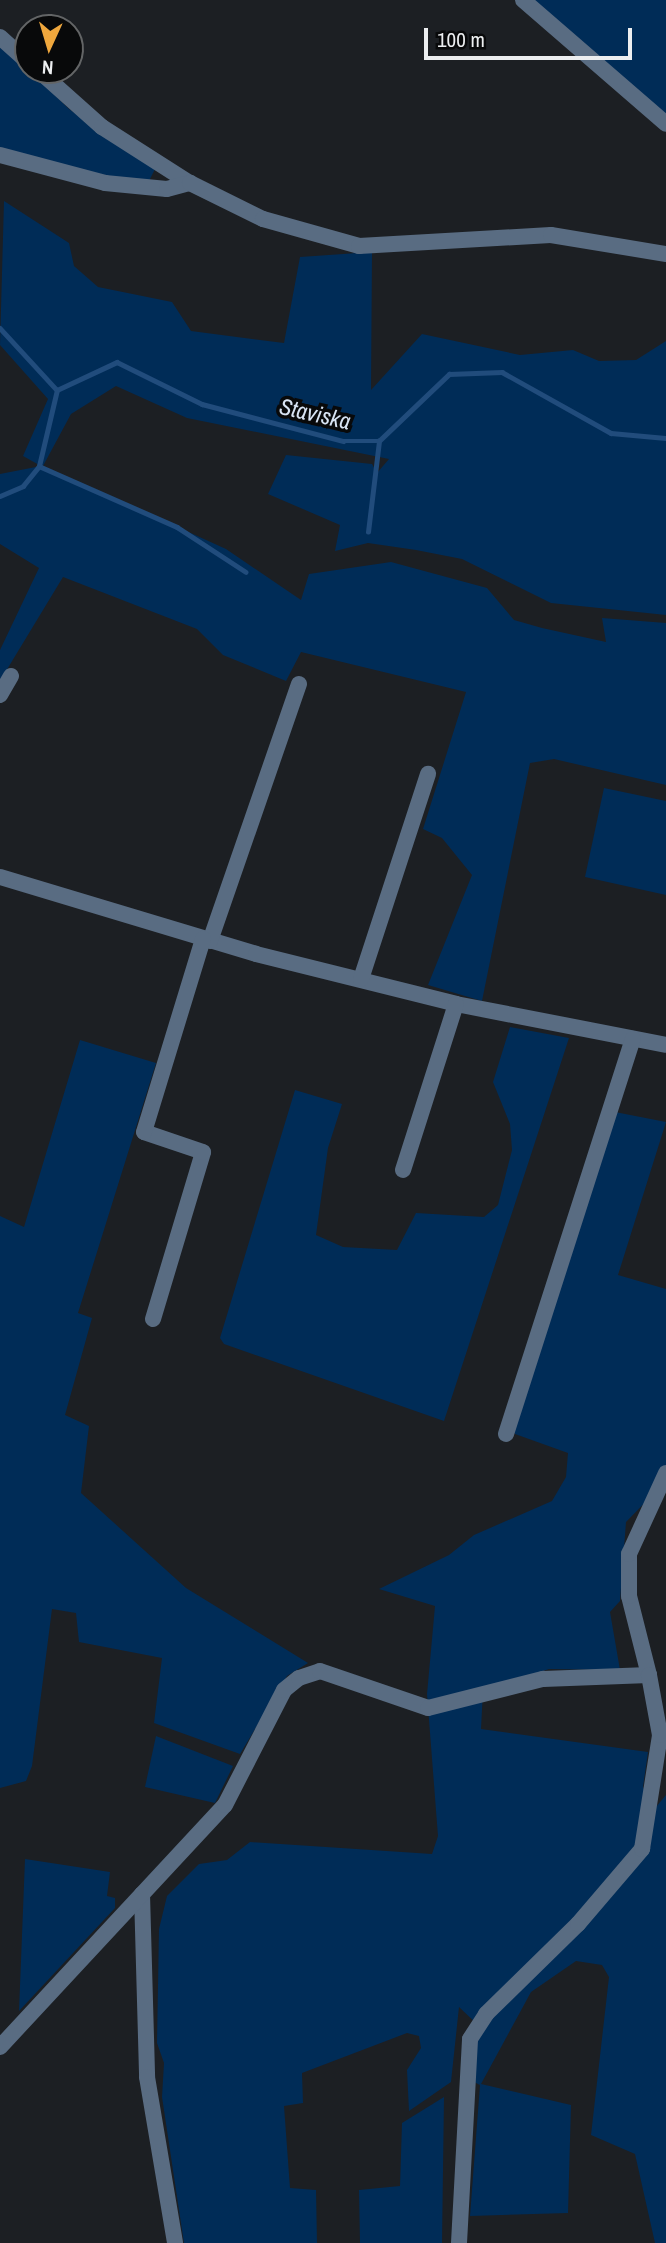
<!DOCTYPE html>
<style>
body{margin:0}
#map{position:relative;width:666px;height:2243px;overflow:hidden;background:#1c1f23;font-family:"Archivo Narrow",sans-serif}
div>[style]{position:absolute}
.green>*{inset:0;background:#002c57}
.stream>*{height:4.5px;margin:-2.25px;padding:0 2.25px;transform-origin:2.25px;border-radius:2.25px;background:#214c7c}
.minor>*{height:16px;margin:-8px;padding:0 8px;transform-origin:8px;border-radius:8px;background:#596c82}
span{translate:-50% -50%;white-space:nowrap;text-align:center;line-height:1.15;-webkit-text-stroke:7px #08090a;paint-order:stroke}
.water-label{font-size:23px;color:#d8e4f3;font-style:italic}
.north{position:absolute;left:14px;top:14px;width:70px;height:70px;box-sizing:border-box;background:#08090a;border:2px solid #636566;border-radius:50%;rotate:184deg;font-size:19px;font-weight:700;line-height:28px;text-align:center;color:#eceef0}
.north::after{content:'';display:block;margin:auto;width:24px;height:32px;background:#efa73d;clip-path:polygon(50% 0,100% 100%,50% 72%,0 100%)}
.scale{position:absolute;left:424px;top:28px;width:208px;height:32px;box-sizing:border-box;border:4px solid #eceef0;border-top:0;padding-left:9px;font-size:21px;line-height:24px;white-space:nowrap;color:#eceef0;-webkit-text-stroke:5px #08090a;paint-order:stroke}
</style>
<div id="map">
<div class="green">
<div style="clip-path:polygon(531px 0,666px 0,666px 117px)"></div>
<div style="clip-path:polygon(0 42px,69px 109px,155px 169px,147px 185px,0 150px)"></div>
<div style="clip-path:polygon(4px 201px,69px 243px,74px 266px,98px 287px,172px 302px,191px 331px,284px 343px,300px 257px,372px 252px,371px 390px,422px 334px,520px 355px,573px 350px,599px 361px,636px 360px,666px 341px,666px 615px,551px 603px,462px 559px,416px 550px,368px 543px,335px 551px,340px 525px,268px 494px,286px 455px,372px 464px,377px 473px,389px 459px,187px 418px,116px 386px,71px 414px,43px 466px,226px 549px,301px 600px,309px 574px,391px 562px,487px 588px,514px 620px,542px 628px,606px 642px,602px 618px,666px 623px,666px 785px,554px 759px,530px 763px,482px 1001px,428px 985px,472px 875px,442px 838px,423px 829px,466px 692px,301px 652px,286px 681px,223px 655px,197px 629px,63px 577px,0 681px,0 650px,39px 568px,0 544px,0 474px,41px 466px,23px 456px,48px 399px,0 345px)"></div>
<div style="clip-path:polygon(604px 788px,666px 801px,666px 895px,585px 877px)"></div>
<div style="clip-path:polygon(510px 1027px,569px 1038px,444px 1421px,224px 1344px,220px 1338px,295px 1090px,342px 1104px,328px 1148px,316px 1235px,343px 1247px,397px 1250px,416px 1213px,484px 1217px,498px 1205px,512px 1150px,510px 1124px,493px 1082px)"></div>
<div style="clip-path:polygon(80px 1040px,156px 1063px,78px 1313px,92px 1318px,65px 1415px,89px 1426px,81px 1493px,186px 1588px,308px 1663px,287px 1676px,240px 1754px,154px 1723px,162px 1658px,79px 1642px,76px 1613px,52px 1609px,32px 1766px,26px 1781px,0 1788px,0 1216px,24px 1227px)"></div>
<div style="clip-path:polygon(615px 1112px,666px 1122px,618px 1275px,666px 1289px,666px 1481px,626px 1522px,620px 1601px,610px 1612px,620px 1670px,549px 1669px,483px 1690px,481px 1729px,648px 1752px,643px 1787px,656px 1807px,666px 1795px,666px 2243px,655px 2243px,635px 2154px,591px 2135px,609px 1977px,602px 1965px,576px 1961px,531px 1992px,481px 2084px,571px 2105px,568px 2213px,470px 2216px,480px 2085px,468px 2079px,480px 2027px,459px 2007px,451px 2082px,409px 2111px,407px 2070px,421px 2048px,419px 2036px,407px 2033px,302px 2073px,303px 2103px,284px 2106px,290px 2188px,316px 2190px,317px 2243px,184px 2243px,162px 2097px,164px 2063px,157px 2043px,159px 1929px,167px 1896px,199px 1864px,227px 1860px,250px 1842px,432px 1854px,438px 1836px,427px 1694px,435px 1606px,379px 1589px,449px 1555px,474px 1535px,552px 1501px,566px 1477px,568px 1453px,515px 1434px,512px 1426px)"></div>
<div style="clip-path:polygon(156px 1736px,233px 1766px,215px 1803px,145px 1787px)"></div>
<div style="clip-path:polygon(25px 1859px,110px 1872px,107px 1896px,115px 1898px,115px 1908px,19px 2011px)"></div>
<div style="clip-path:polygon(444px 2097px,442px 2243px,360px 2243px,359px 2190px,400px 2186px,402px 2123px)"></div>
</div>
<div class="stream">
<div style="left:0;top:328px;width:84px;rotate:47.4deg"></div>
<div style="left:57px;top:390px;width:66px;rotate:-25deg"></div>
<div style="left:117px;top:362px;width:95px;rotate:26.3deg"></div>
<div style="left:202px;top:404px;width:146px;rotate:14.7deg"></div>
<div style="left:343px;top:441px;width:36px"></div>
<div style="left:379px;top:441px;width:97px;rotate:-43.7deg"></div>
<div style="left:449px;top:374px;width:53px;rotate:-2.2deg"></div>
<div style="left:502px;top:372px;width:125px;rotate:29.2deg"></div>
<div style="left:611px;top:433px;width:55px;rotate:5.2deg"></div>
<div style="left:39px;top:466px;width:151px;rotate:23.8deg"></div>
<div style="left:177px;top:527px;width:82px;rotate:33.1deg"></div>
<div style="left:0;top:496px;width:25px;rotate:-23deg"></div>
<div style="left:23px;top:486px;width:26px;rotate:-51deg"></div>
<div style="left:39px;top:466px;width:78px;rotate:-76.7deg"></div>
<div style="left:368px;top:532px;width:92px;rotate:-83.1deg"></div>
</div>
<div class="minor">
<div style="left:523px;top:0;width:189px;rotate:40.9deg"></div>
<div style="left:0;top:37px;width:38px;rotate:42deg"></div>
<div style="left:38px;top:70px;width:86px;rotate:41.7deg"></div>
<div style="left:102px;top:127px;width:104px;rotate:32.5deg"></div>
<div style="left:0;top:155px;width:109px;rotate:14.9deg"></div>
<div style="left:105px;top:183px;width:62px;rotate:5.5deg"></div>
<div style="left:167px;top:189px;width:24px;rotate:-15deg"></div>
<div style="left:190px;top:183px;width:81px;rotate:26.3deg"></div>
<div style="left:263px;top:219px;width:100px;rotate:15.7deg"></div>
<div style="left:359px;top:246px;width:192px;rotate:-3.3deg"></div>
<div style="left:551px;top:235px;width:117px;rotate:9.4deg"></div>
<div style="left:0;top:695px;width:22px;rotate:-60deg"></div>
<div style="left:0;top:877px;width:267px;rotate:16.7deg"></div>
<div style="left:256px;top:954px;width:206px;rotate:14deg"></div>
<div style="left:456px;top:1004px;width:214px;rotate:11deg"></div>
<div style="left:210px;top:941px;width:272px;rotate:-70.9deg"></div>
<div style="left:361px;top:979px;width:216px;rotate:-71.9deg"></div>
<div style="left:403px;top:1170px;width:174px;rotate:-72.3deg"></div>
<div style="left:153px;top:1319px;width:174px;rotate:-73.3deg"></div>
<div style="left:203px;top:1152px;width:62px;rotate:-161.3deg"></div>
<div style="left:144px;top:1132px;width:202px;rotate:-73deg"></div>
<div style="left:506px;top:1434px;width:415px;rotate:-72.2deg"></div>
<div style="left:142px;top:1894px;width:183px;rotate:88.4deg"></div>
<div style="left:147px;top:2077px;width:168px;rotate:80.4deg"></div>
<div style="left:0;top:2047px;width:330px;rotate:-47.1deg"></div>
<div style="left:225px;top:1805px;width:129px;rotate:-62.8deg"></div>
<div style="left:284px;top:1690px;width:19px;rotate:-39deg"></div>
<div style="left:299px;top:1678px;width:22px;rotate:-18deg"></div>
<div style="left:320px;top:1671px;width:114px;rotate:18.9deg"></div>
<div style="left:428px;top:1708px;width:119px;rotate:-14.2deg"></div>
<div style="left:543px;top:1679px;width:106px;rotate:-2.2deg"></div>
<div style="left:649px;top:1675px;width:81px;rotate:-104.2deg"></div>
<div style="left:629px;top:1596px;width:42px;rotate:-90deg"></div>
<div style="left:629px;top:1554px;width:89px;rotate:-65.4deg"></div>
<div style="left:459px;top:2243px;width:204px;rotate:-86.9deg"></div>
<div style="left:470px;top:2039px;width:30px;rotate:-57deg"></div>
<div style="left:486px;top:2014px;width:129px;rotate:-44.4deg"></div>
<div style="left:578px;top:1924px;width:99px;rotate:-49.5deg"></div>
<div style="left:642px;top:1849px;width:115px;rotate:-81deg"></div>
<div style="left:660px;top:1735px;width:61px;rotate:-100.4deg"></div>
</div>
<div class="water-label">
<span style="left:315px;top:414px;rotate:13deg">Staviska</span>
</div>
<div class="north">N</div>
<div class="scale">100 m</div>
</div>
